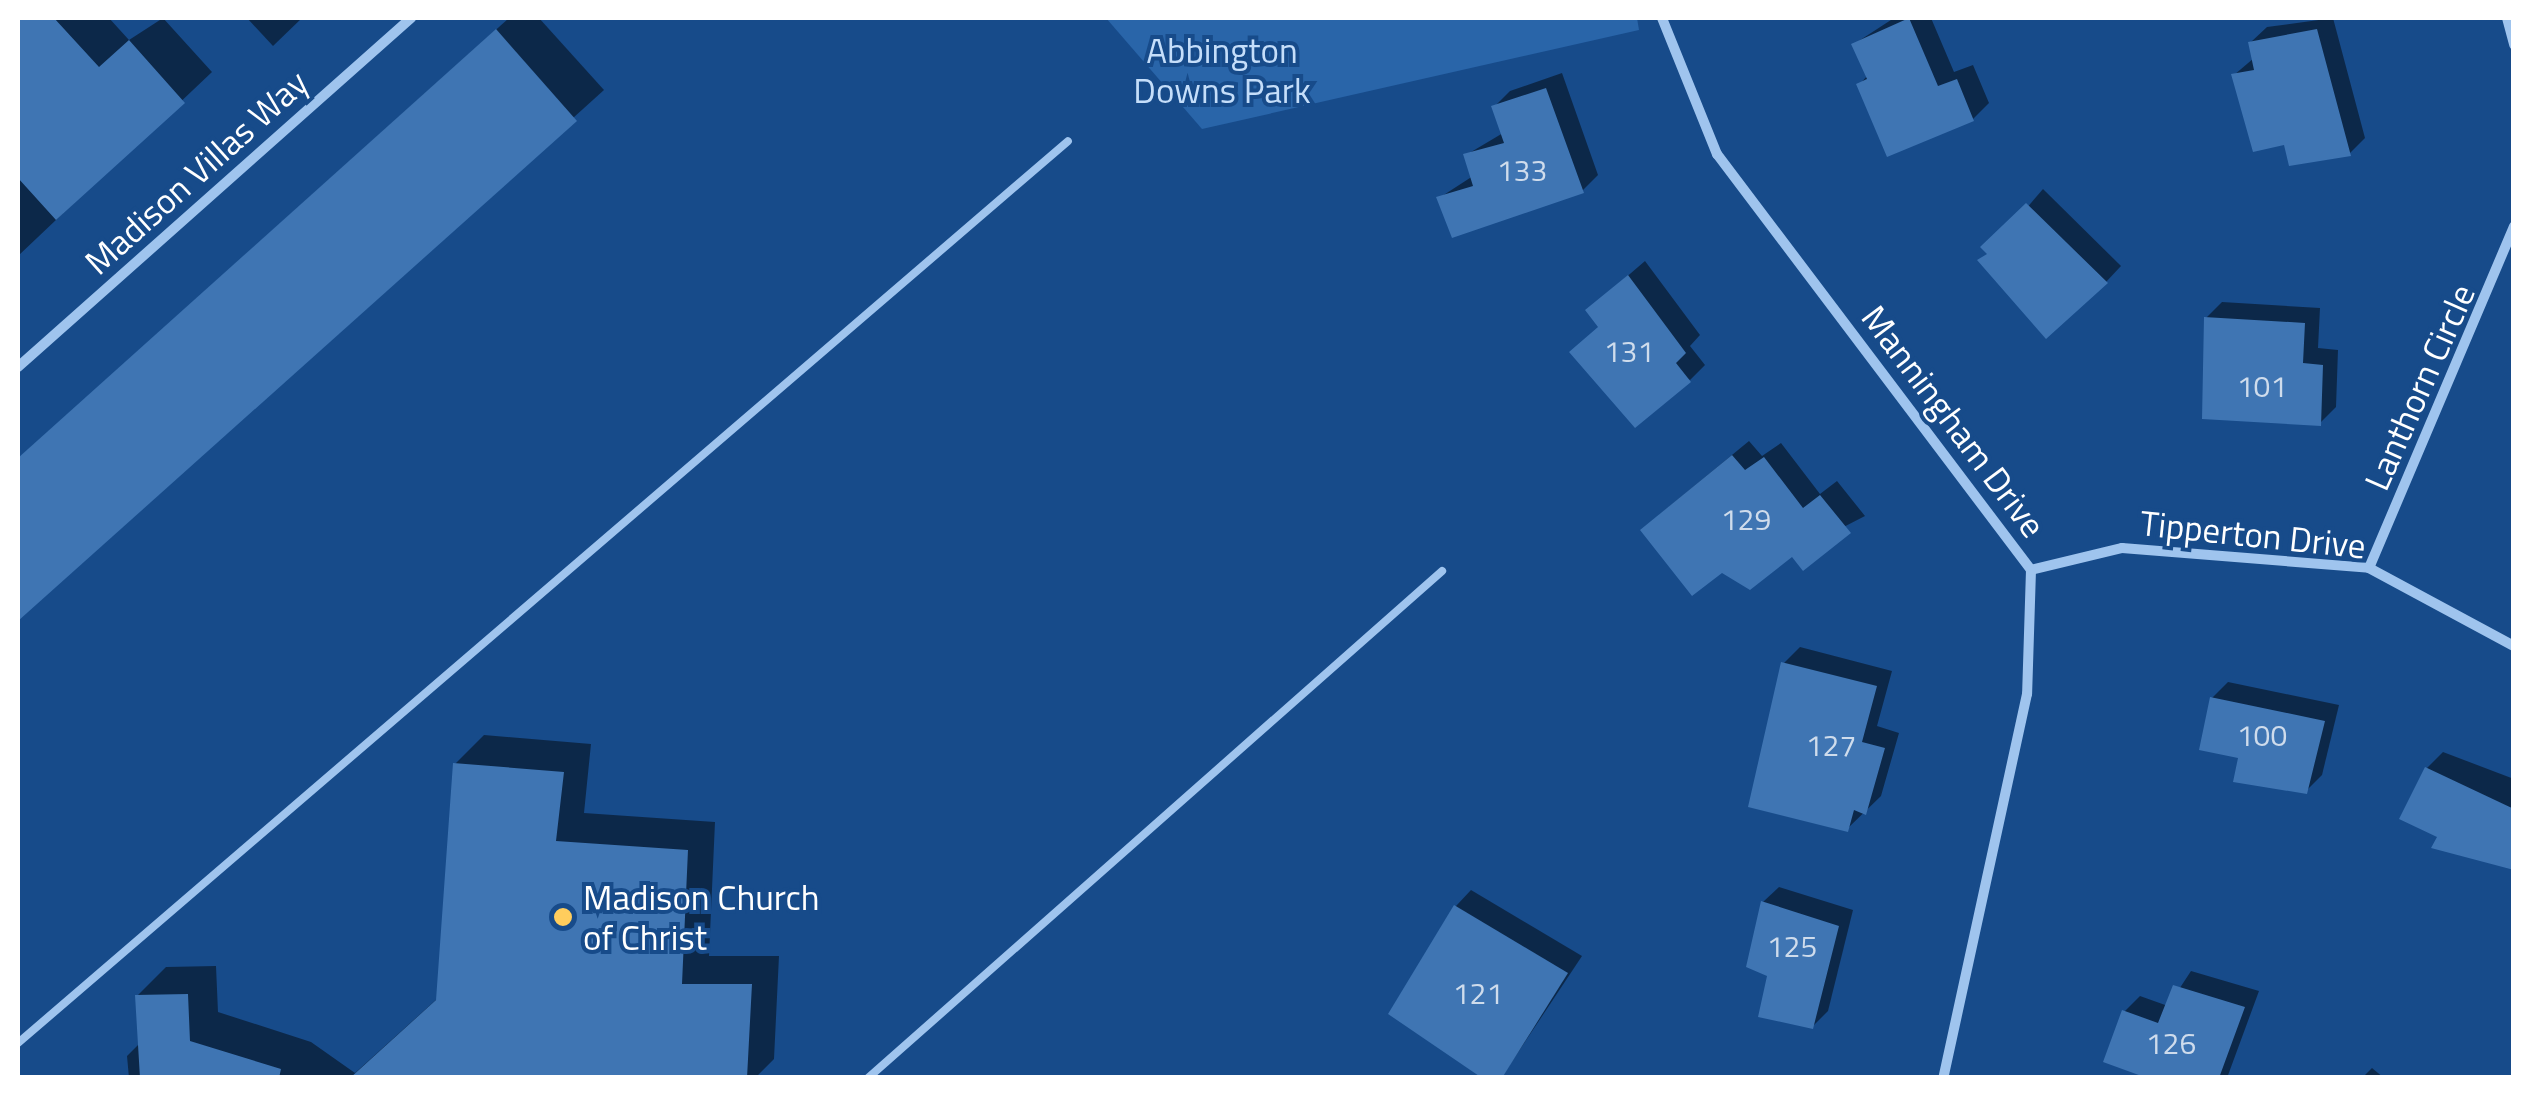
<!DOCTYPE html>
<style>
body{margin:0}
#map{position:relative;width:2531px;height:1095px;overflow:hidden;background:#174b8a;font-family:"Titillium Web",sans-serif}
div>[style]{position:absolute}
.green>*{inset:0;background:#2965a9}
.shadow>*{inset:0;background:#0007}
.building>*{inset:0;background:#3f75b3}
.service>*{height:8px;margin:-4px;padding:0 4px;transform-origin:4px;border-radius:4px;background:#9fc4ee}
.minor>*{height:10px;margin:-5px;padding:0 5px;transform-origin:5px;border-radius:5px;background:#9fc4ee}
.dots>*{width:28px;height:28px;translate:-50% -50%;box-sizing:border-box;border:5px solid #174b8a;border-radius:50%}
span{translate:-50% -50%;white-space:nowrap;text-align:center;line-height:1.15;-webkit-text-stroke:8px #174b8a;paint-order:stroke}
.number-label{font-size:30px;color:#cfdcec}
.number-label span{-webkit-text-stroke-width:0}
.park-label{font-size:35px;color:#c5defa}
.street-label{font-size:35px;color:#fff}
.poi-label{font-size:35px;color:#fff}
.left{translate:0 -50%;text-align:left}
.frame{position:absolute;inset:0;border:20px solid #fff;pointer-events:none}
</style>
<div id="map">
<div class="green">
<div style="clip-path:polygon(1106px 18px,1637px 18px,1639px 30px,1202px 129px)"></div>
</div>
<div class="shadow">
<div style="clip-path:polygon(18px 18px,109px 18px,129px 40px,163px 18px,212px 72px,18px 256px,18px 140px,29px 130px,18px 117px)"></div>
<div style="clip-path:polygon(247px 18px,302px 18px,273px 46px)"></div>
<div style="clip-path:polygon(509px 18px,539px 18px,604px 90px,18px 619px,18px 459px)"></div>
<div style="clip-path:polygon(1894px 18px,1931px 18px,1954px 72px,1973px 65px,1989px 103px,1973px 119px,1859px 85px,1868px 75px,1854px 44px)"></div>
<div style="clip-path:polygon(2333px 18px,2365px 138px,2349px 154px,2286px 142px,2234px 75px,2254px 58px,2251px 42px,2267px 27px)"></div>
<div style="clip-path:polygon(1562px 73px,1598px 175px,1582px 191px,1439px 198px,1473px 176px,1466px 155px,1503px 133px,1494px 107px,1510px 91px)"></div>
<div style="clip-path:polygon(2043px 189px,2121px 266px,2106px 282px,1989px 252px)"></div>
<div style="clip-path:polygon(1645px 261px,1700px 335px,1690px 346px,1705px 365px,1690px 380px,1588px 310px)"></div>
<div style="clip-path:polygon(2222px 302px,2320px 308px,2318px 348px,2338px 350px,2336px 407px,2320px 423px,2206px 318px)"></div>
<div style="clip-path:polygon(1749px 441px,1762px 456px,1781px 443px,1820px 494px,1837px 481px,1865px 516px,1793px 553px,1659px 515px)"></div>
<div style="clip-path:polygon(1800px 647px,1892px 671px,1877px 726px,1899px 733px,1881px 796px,1847px 829px,1784px 663px)"></div>
<div style="clip-path:polygon(2228px 682px,2339px 705px,2322px 775px,2306px 791px,2212px 698px)"></div>
<div style="clip-path:polygon(484px 735px,591px 744px,584px 813px,715px 822px,709px 956px,779px 956px,774px 1059px,755px 1078px,129px 1078px,127px 1056px,140px 1043px,137px 996px,166px 967px,216px 966px,218px 1012px,311px 1042px,355px 1073px,438px 998px,455px 764px)"></div>
<div style="clip-path:polygon(2443px 752px,2514px 779px,2514px 869px,2440px 835px,2427px 768px)"></div>
<div style="clip-path:polygon(1779px 887px,1853px 910px,1828px 1011px,1812px 1027px,1770px 974px,1763px 902px)"></div>
<div style="clip-path:polygon(1471px 890px,1582px 956px,1501px 1078px,1456px 906px)"></div>
<div style="clip-path:polygon(2191px 971px,2259px 991px,2227px 1078px,2157px 1078px,2124px 1012px,2140px 996px,2168px 1006px)"></div>
<div style="clip-path:polygon(2372px 1068px,2384px 1078px,2362px 1078px)"></div>
</div>
<div class="building">
<div style="clip-path:polygon(18px 18px,54px 18px,99px 67px,129px 40px,185px 103px,56px 220px,18px 178px)"></div>
<div style="clip-path:polygon(1909px 18px,1938px 86px,1957px 79px,1974px 121px,1887px 157px,1856px 84px,1867px 79px,1851px 44px)"></div>
<div style="clip-path:polygon(496px 29px,577px 121px,18px 621px,18px 458px)"></div>
<div style="clip-path:polygon(2317px 29px,2351px 156px,2289px 166px,2284px 145px,2253px 152px,2231px 74px,2254px 70px,2248px 42px)"></div>
<div style="clip-path:polygon(1546px 88px,1584px 193px,1452px 238px,1436px 197px,1473px 186px,1463px 154px,1504px 143px,1491px 106px)"></div>
<div style="clip-path:polygon(2026px 203px,2108px 283px,2046px 339px,1977px 260px,1987px 254px,1980px 247px)"></div>
<div style="clip-path:polygon(1628px 275px,1686px 353px,1676px 363px,1691px 382px,1635px 428px,1569px 352px,1598px 327px,1585px 310px)"></div>
<div style="clip-path:polygon(2204px 317px,2305px 323px,2303px 363px,2323px 365px,2321px 426px,2202px 419px)"></div>
<div style="clip-path:polygon(1732px 455px,1745px 470px,1764px 457px,1803px 508px,1820px 495px,1851px 533px,1803px 571px,1792px 557px,1750px 590px,1722px 573px,1692px 596px,1640px 530px)"></div>
<div style="clip-path:polygon(1781px 662px,1877px 686px,1862px 742px,1885px 748px,1866px 815px,1854px 810px,1848px 832px,1748px 807px)"></div>
<div style="clip-path:polygon(2210px 697px,2325px 721px,2307px 794px,2233px 782px,2238px 758px,2199px 750px)"></div>
<div style="clip-path:polygon(453px 763px,564px 772px,556px 841px,688px 850px,682px 984px,752px 984px,747px 1078px,350px 1078px,436px 1000px)"></div>
<div style="clip-path:polygon(2425px 767px,2514px 809px,2514px 870px,2431px 848px,2437px 837px,2399px 819px)"></div>
<div style="clip-path:polygon(1761px 901px,1839px 926px,1813px 1029px,1758px 1017px,1767px 976px,1746px 967px)"></div>
<div style="clip-path:polygon(1454px 905px,1568px 973px,1502px 1078px,1482px 1078px,1388px 1014px)"></div>
<div style="clip-path:polygon(2173px 985px,2245px 1007px,2219px 1078px,2147px 1078px,2103px 1062px,2122px 1010px,2158px 1023px)"></div>
<div style="clip-path:polygon(188px 994px,190px 1041px,281px 1069px,279px 1078px,140px 1078px,135px 995px)"></div>
</div>
<div class="service">
<div style="left:18px;top:1043px;width:1384px;rotate:-40.66deg"></div>
<div style="left:868px;top:1078px;width:766px;rotate:-41.45deg"></div>
</div>
<div class="minor">
<div style="left:1662px;top:18px;width:147px;rotate:68deg"></div>
<div style="left:1717px;top:154px;width:521px;rotate:52.95deg"></div>
<div style="left:2031px;top:570px;width:124px;rotate:91.8deg"></div>
<div style="left:2027px;top:694px;width:393px;rotate:102.3deg"></div>
<div style="left:2507px;top:18px;width:28px;rotate:75deg"></div>
<div style="left:18px;top:367px;width:526px;rotate:-41.61deg"></div>
<div style="left:2369px;top:568px;width:371px;rotate:-67deg"></div>
<div style="left:2031px;top:570px;width:94px;rotate:-13.6deg"></div>
<div style="left:2122px;top:548px;width:248px;rotate:4.6deg"></div>
<div style="left:2369px;top:568px;width:165px;rotate:28.3deg"></div>
</div>
<div class="dots">
<div style="left:563px;top:917px;background:#ffcd5d"></div>
</div>
<div class="number-label">
<span style="left:1522px;top:170px">133</span>
<span style="left:1629px;top:351px">131</span>
<span style="left:2262px;top:386px">101</span>
<span style="left:1746px;top:519px">129</span>
<span style="left:2262px;top:735px">100</span>
<span style="left:1831px;top:745px">127</span>
<span style="left:1792px;top:946px">125</span>
<span style="left:1478px;top:993px">121</span>
<span style="left:2171px;top:1043px">126</span>
</div>
<div class="park-label">
<span style="left:1222px;top:70px">Abbington<br>Downs Park</span>
</div>
<div class="street-label">
<span style="left:196px;top:172px;rotate:-42deg">Madison Villas Way</span>
<span style="left:2419px;top:387px;rotate:-66deg">Lanthorn Circle</span>
<span style="left:1954px;top:421px;rotate:53deg">Manningham Drive</span>
<span style="left:2253px;top:534px;rotate:6deg">Tipperton Drive</span>
</div>
<div class="poi-label">
<span class="left" style="left:583px;top:917px">Madison Church<br>of Christ</span>
</div>
<div class="frame"></div>
</div>
